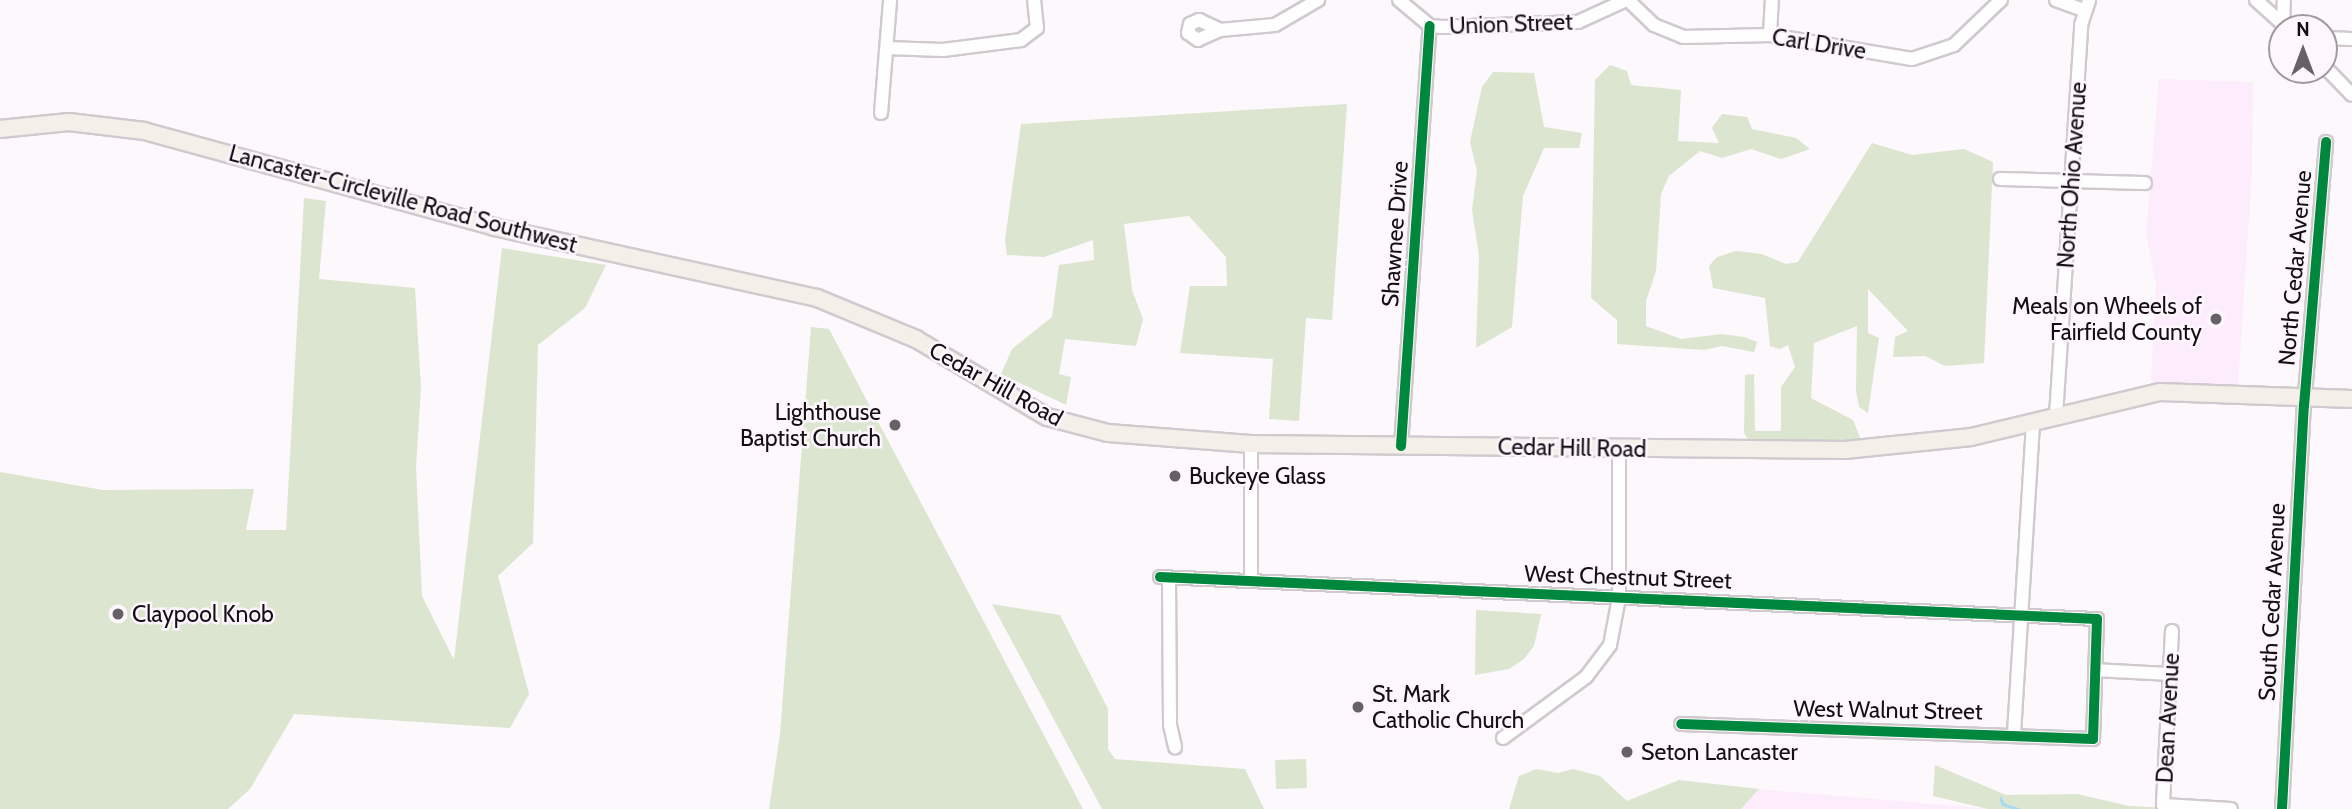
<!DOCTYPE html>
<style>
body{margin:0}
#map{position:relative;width:2352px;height:809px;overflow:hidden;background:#fcf8fc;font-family:Cabin,sans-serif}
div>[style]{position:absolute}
.built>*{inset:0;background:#fdecfb}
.green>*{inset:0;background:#dce5cf;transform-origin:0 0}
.stream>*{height:2.5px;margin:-1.25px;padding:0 1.25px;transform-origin:1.25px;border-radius:1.25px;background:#a7dbef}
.roads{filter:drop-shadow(2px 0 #d0cacf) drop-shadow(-2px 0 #d0cacf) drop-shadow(0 2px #d0cacf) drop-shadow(0 -2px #d0cacf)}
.minor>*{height:12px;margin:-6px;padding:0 6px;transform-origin:6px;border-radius:6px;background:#fffeff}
.major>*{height:16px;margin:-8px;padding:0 8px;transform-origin:8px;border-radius:8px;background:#f4efe8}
.cycleway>*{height:10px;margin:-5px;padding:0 5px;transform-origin:5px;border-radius:5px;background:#00873e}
.dots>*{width:19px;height:19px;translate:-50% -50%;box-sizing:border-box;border:4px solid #fef6fd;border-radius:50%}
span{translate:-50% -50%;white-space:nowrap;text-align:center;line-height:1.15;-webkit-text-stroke:5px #fef6fd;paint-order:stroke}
.street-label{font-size:23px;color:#150f15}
.poi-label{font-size:23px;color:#150f15}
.right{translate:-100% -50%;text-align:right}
.left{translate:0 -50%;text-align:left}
.north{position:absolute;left:2268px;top:14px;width:70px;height:70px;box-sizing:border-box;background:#fef6fd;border:2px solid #a19aa0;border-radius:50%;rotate:0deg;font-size:19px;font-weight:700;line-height:28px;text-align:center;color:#150f15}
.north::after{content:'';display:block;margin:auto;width:24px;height:32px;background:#666166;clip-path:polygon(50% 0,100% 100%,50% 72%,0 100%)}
</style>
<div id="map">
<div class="built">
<div style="clip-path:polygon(2159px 79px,2253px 82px,2252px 171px,2238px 386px,2158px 386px,2151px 379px,2156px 284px,2146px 233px)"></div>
<div style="clip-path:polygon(1731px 786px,1759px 789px,1990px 809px,1730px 809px)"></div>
</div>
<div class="green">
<div style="clip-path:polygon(1610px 65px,1627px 71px,1631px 85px,1681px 90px,1678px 141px,1719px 143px,1712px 128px,1722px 114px,1747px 117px,1752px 129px,1796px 138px,1810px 149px,1781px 159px,1751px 149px,1722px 158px,1700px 151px,1669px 176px,1661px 194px,1656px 271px,1646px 301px,1646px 326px,1681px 339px,1722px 334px,1744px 337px,1757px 342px,1754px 352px,1722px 346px,1704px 350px,1617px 344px,1617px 320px,1591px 298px,1595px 80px)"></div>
<div style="clip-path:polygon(1493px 72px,1534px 73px,1544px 127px,1582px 133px,1579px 148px,1544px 148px,1523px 196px,1512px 327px,1476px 348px,1479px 256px,1472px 210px,1477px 171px,1470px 142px,1482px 87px)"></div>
<div style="clip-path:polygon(1347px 104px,1332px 320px,1306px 318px,1299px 421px,1269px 419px,1273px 359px,1180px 353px,1190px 286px,1227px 286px,1226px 257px,1189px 216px,1124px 224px,1132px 290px,1143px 319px,1136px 346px,1065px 339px,1059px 374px,1071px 377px,1066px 405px,1001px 374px,1012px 349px,1052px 317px,1059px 265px,1094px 260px,1093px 240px,1044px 257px,1007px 255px,1005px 240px,1021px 124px)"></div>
<div style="clip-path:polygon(1872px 143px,1912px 155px,1964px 149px,1993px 162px,1984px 363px,1945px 366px,1925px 356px,1893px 357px,1895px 337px,1908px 331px,1868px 289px,1868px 333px,1879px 338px,1868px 413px,1859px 407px,1856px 391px,1857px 326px,1814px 343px,1811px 398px,1853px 420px,1861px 440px,1749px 441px,1744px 433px,1745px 375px,1754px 374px,1755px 431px,1781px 431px,1781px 387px,1795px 367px,1788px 345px,1780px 349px,1770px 346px,1765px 298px,1713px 288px,1709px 266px,1717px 257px,1736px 251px,1762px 254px,1786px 264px,1798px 262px)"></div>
<div style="clip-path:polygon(304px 198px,326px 201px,319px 279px,415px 288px,421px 388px,416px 467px,422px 596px,454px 660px,502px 248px,606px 265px,585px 308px,538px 345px,533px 543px,498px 576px,529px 694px,510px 728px,294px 714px,250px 789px,228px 809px,0 809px,0 472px,103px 490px,254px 489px,246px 530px,286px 530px)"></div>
<div style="clip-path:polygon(811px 327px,829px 329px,1083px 809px,769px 809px,780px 734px)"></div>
<div style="clip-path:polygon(992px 604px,1060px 615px,1108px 709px,1108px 749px,1115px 759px,1245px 769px,1264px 809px,1102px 809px)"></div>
<div style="clip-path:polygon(1476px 610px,1541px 614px,1534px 646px,1524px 659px,1509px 669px,1475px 675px)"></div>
<div style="left:1306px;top:759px;width:29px;height:31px;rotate:88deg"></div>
<div style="clip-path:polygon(1935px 765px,2006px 795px,2077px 794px,2129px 806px,2192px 809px,1988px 809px,1933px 796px)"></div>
<div style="clip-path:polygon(1536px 769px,1558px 773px,1573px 769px,1600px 776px,1627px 801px,1679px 780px,1759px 789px,1741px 809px,1509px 809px,1519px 776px)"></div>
</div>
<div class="stream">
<div style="left:2001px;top:798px;width:6px;rotate:72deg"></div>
<div style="left:2003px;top:804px;width:16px;rotate:18deg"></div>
</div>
<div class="roads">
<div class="minor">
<div style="left:1399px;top:0;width:40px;rotate:40deg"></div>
<div style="left:1430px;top:26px;width:12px;rotate:5deg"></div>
<div style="left:1442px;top:27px;width:136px;rotate:-2.1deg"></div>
<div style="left:1578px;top:22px;width:53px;rotate:-24.6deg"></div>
<div style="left:1628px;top:0;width:36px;rotate:44deg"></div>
<div style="left:1654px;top:25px;width:31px;rotate:22deg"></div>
<div style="left:1683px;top:37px;width:87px;rotate:-1.3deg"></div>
<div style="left:1770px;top:35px;width:144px;rotate:9.6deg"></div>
<div style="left:1912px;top:59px;width:44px;rotate:-18.4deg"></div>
<div style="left:1954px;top:45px;width:65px;rotate:-43.8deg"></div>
<div style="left:2056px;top:0;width:30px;rotate:20deg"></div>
<div style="left:2256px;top:0;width:42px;rotate:42.1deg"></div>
<div style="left:2283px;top:24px;width:24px;rotate:-88deg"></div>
<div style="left:1220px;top:30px;width:24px;rotate:156deg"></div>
<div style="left:1198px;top:40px;width:12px;rotate:-145deg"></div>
<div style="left:1188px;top:33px;width:9px;rotate:-77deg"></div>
<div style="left:1190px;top:24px;width:10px;rotate:-24deg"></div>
<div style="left:1199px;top:20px;width:23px;rotate:25deg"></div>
<div style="left:1220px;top:30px;width:55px;rotate:-5.2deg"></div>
<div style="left:1275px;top:25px;width:50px;rotate:-30.2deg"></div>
<div style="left:1770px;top:35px;width:35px;rotate:-87deg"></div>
<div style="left:2324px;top:38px;width:28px;rotate:2deg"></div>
<div style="left:887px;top:48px;width:56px;rotate:2deg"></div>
<div style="left:943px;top:50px;width:79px;rotate:-7.3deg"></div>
<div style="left:1021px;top:40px;width:20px;rotate:-37deg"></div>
<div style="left:1037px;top:28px;width:28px;rotate:-96deg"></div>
<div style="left:2324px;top:66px;width:40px;rotate:46deg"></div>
<div style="left:881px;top:113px;width:113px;rotate:-85.4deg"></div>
<div style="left:2000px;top:179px;width:145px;rotate:1.6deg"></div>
<div style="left:2056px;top:416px;width:392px;rotate:-86.3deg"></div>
<div style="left:2081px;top:25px;width:26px;rotate:-72deg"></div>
<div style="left:1401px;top:446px;width:421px;rotate:-86.1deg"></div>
<div style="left:1160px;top:577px;width:938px;rotate:2.57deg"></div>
<div style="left:2097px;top:619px;width:120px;rotate:91.9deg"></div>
<div style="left:2093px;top:739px;width:412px;rotate:-177.9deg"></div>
<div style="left:1169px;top:578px;width:147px;rotate:89.6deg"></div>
<div style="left:1170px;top:725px;width:23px;rotate:77deg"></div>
<div style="left:1251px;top:581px;width:137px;rotate:-90deg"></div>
<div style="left:2172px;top:631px;width:174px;rotate:93deg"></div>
<div style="left:2163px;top:805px;width:68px;rotate:3.4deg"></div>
<div style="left:2095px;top:670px;width:75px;rotate:3.1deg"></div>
<div style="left:2014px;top:734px;width:313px;rotate:-86.5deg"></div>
<div style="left:1503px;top:738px;width:103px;rotate:-36.3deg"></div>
<div style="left:1586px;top:677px;width:40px;rotate:-53deg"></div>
<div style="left:1610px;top:645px;width:48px;rotate:-79.2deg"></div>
<div style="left:1619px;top:598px;width:149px;rotate:-90deg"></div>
<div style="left:2282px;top:809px;width:404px;rotate:-86.9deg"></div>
<div style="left:2304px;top:406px;width:265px;rotate:-85.2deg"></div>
</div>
<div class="major">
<div style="left:0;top:129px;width:69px;rotate:-5.8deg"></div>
<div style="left:69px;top:122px;width:76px;rotate:6.8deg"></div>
<div style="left:144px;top:131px;width:363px;rotate:15.3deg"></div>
<div style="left:494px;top:227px;width:331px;rotate:12.4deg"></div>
<div style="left:817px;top:298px;width:107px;rotate:22.5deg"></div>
<div style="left:916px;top:339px;width:152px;rotate:30.8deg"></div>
<div style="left:1047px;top:417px;width:63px;rotate:14.7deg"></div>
<div style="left:1108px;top:433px;width:143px;rotate:4.4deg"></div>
<div style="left:1251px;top:444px;width:594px;rotate:0.58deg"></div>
<div style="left:1845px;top:450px;width:127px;rotate:-5.9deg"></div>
<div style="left:1971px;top:437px;width:194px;rotate:-13.4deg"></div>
<div style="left:2160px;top:392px;width:192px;rotate:2.1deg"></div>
</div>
</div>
<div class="cycleway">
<div style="left:1401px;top:446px;width:421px;rotate:-86.1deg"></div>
<div style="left:1160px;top:577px;width:938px;rotate:2.57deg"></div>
<div style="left:2097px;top:619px;width:120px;rotate:91.9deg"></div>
<div style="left:2093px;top:739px;width:412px;rotate:-177.9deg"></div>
<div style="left:2282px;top:809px;width:404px;rotate:-86.9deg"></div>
<div style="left:2304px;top:406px;width:265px;rotate:-85.2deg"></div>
</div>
<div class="dots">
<div style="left:2216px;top:319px;background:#666166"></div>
<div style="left:895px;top:425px;background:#666166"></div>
<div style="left:1175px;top:476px;background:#666166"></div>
<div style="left:118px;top:614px;background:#666166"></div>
<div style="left:1358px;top:707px;background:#666166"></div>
<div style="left:1627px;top:752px;background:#666166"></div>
</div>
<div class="street-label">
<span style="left:1511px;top:24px;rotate:-2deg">Union Street</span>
<span style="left:1819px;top:44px;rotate:9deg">Carl Drive</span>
<span style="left:2072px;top:175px;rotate:-86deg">North Ohio Avenue</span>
<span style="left:403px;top:199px;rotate:15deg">Lancaster-Circleville Road Southwest</span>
<span style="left:1395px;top:234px;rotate:-86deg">Shawnee Drive</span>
<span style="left:2295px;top:268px;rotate:-85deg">North Cedar Avenue</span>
<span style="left:996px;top:384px;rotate:29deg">Cedar Hill Road</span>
<span style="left:1572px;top:448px;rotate:1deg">Cedar Hill Road</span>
<span style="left:1628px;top:577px;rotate:2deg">West Chestnut Street</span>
<span style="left:2272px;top:602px;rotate:-87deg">South Cedar Avenue</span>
<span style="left:1888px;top:710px;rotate:1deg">West Walnut Street</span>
<span style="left:2168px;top:718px;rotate:-87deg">Dean Avenue</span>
</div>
<div class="poi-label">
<span class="right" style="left:2202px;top:319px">Meals on Wheels of<br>Fairfield County</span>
<span class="right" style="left:881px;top:425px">Lighthouse<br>Baptist Church</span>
<span class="left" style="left:1189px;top:476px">Buckeye Glass</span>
<span class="left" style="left:132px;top:614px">Claypool Knob</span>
<span class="left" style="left:1372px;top:707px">St. Mark<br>Catholic Church</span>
<span class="left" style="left:1641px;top:752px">Seton Lancaster</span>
</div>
<div class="north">N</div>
</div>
